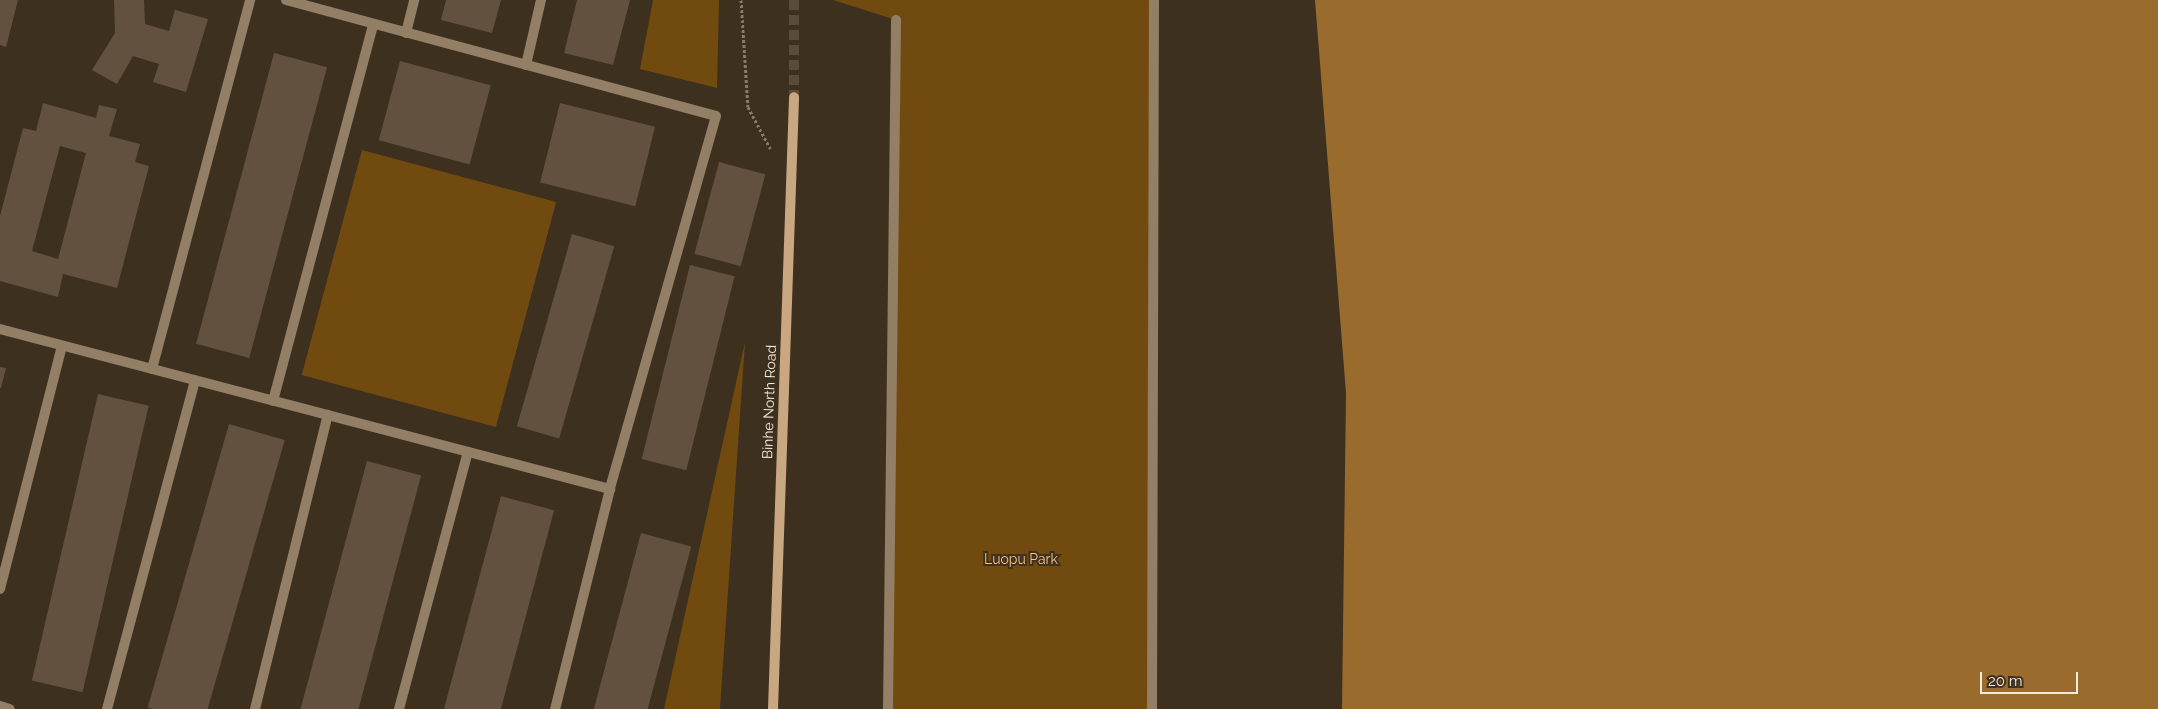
<!DOCTYPE html>
<style>
body{margin:0}
#map{position:relative;width:2158px;height:709px;overflow:hidden;background:#3e301e;font-family:Raleway,sans-serif}
div>[style]{position:absolute}
.green>*{inset:0;background:#714a0f;transform-origin:0 0}
.water>*{inset:0;background:#996c2e}
.building>*{inset:0;background:#61513e;transform-origin:0 0}
.secondary-tunnel>*{height:10px;margin-top:-5px;transform-origin:0;background:repeating-linear-gradient(90deg,#594c3b 0 10px,transparent 0 15px)}
.path>*{height:3px;margin-top:-1.5px;transform-origin:0;background:repeating-linear-gradient(90deg,#887c6c 0 2.5px,transparent 0 5px)}
.lane>*{height:10px;margin:-5px;padding:0 5px;transform-origin:5px;border-radius:5px;background:#937e66}
.street>*{height:10px;margin:-5px;padding:0 5px;transform-origin:5px;border-radius:5px;background:#937e66}
.secondary>*{height:10px;margin:-5px;padding:0 5px;transform-origin:5px;border-radius:5px;background:#c9a881}
span{translate:-50% -50%;white-space:nowrap;text-align:center;line-height:1.15;-webkit-text-stroke:4px #3e301e;paint-order:stroke}
.street-label{font-size:14px;color:#f4eadf}
.park-label{font-size:14px;color:#f6c181}
.scale{position:absolute;left:1980px;top:672px;width:98px;height:22px;box-sizing:border-box;border:2px solid #f4eadf;border-top:0;padding-left:6px;font-size:15px;line-height:18px;white-space:nowrap;color:#f4eadf;-webkit-text-stroke:4px #3e301e;paint-order:stroke}
</style>
<div id="map">
<div class="green">
<div style="clip-path:polygon(653px 0,719px 0,717px 88px,640px 69px)"></div>
<div style="clip-path:polygon(833px 0,1154px 0,1152px 709px,888px 709px,896px 20px)"></div>
<div style="left:362px;top:150px;width:201px;height:233px;rotate:15deg"></div>
<div style="clip-path:polygon(745px 342px,720px 709px,664px 709px)"></div>
</div>
<div class="water">
<div style="clip-path:polygon(1315px 0,2158px 0,2158px 709px,1342px 709px,1346px 393px)"></div>
</div>
<div class="building">
<div style="clip-path:polygon(0 0,18px 0,6px 47px,0 45px)"></div>
<div style="clip-path:polygon(114px 0,144px 0,145px 24px,169px 31px,175px 10px,208px 19px,186px 92px,153px 82px,159px 64px,133px 56px,117px 84px,92px 70px,115px 33px)"></div>
<div style="clip-path:polygon(446px 0,501px 0,492px 33px,441px 20px)"></div>
<div style="clip-path:polygon(577px 0,630px 0,613px 65px,564px 53px)"></div>
<div style="left:274px;top:53px;width:55px;height:301px;rotate:15deg"></div>
<div style="left:400px;top:61px;width:94px;height:82px;rotate:15deg"></div>
<div style="clip-path:polygon(evenodd,43px 103px,96px 118px,99px 105px,117px 109px,109px 136px,140px 144px,135px 162px,149px 166px,117px 288px,63px 274px,58px 297px,0 281px,0 216px,23px 128px,36px 131px,43px 103px,60px 146px,86px 153px,58px 259px,32px 251px,60px 146px)"></div>
<div style="left:560px;top:103px;width:98px;height:82px;rotate:14deg"></div>
<div style="left:719px;top:162px;width:48px;height:95px;rotate:15deg"></div>
<div style="left:572px;top:234px;width:44px;height:200px;rotate:16deg"></div>
<div style="left:690px;top:265px;width:46px;height:200px;rotate:14deg"></div>
<div style="clip-path:polygon(0 367px,6px 368px,1px 388px,0 388px)"></div>
<div style="left:98px;top:394px;width:52px;height:294px;rotate:13deg"></div>
<div style="left:229px;top:424px;width:58px;height:295px;rotate:16deg"></div>
<div style="left:367px;top:461px;width:56px;height:257px;rotate:15deg"></div>
<div style="left:501px;top:496px;width:55px;height:220px;rotate:15deg"></div>
<div style="left:641px;top:533px;width:52px;height:182px;rotate:15deg"></div>
</div>
<div class="secondary-tunnel">
<div style="left:794px;top:0;width:97px;rotate:90deg"></div>
</div>
<div class="path">
<div style="left:741px;top:0;width:107px;rotate:86.3deg"></div>
<div style="left:748px;top:107px;width:47px;rotate:61.8deg"></div>
</div>
<div class="lane">
<div style="left:286px;top:0;width:445px;rotate:15.1deg"></div>
<div style="left:716px;top:116px;width:388px;rotate:105.9deg"></div>
<div style="left:610px;top:489px;width:227px;rotate:104deg"></div>
<div style="left:406px;top:33px;width:34px;rotate:-76deg"></div>
<div style="left:526px;top:65px;width:67px;rotate:-77deg"></div>
<div style="left:0;top:329px;width:631px;rotate:14.7deg"></div>
<div style="left:152px;top:369px;width:382px;rotate:-75.1deg"></div>
<div style="left:273px;top:401px;width:390px;rotate:-75.1deg"></div>
<div style="left:0;top:589px;width:251px;rotate:-75.7deg"></div>
<div style="left:0;top:706px;width:10px;rotate:17deg"></div>
<div style="left:107px;top:709px;width:340px;rotate:-75deg"></div>
<div style="left:255px;top:709px;width:303px;rotate:-76.1deg"></div>
<div style="left:399px;top:709px;width:266px;rotate:-75deg"></div>
</div>
<div class="street">
<div style="left:888px;top:709px;width:689px;rotate:-89.33deg"></div>
<div style="left:1152px;top:709px;width:709px;rotate:-89.84deg"></div>
</div>
<div class="secondary">
<div style="left:773px;top:709px;width:612px;rotate:-88.03deg"></div>
</div>
<div class="street-label">
<span style="left:769px;top:402px;rotate:-88deg">Binhe North Road</span>
</div>
<div class="park-label">
<span style="left:1021px;top:559px">Luopu Park</span>
</div>
<div class="scale">20 m</div>
</div>
